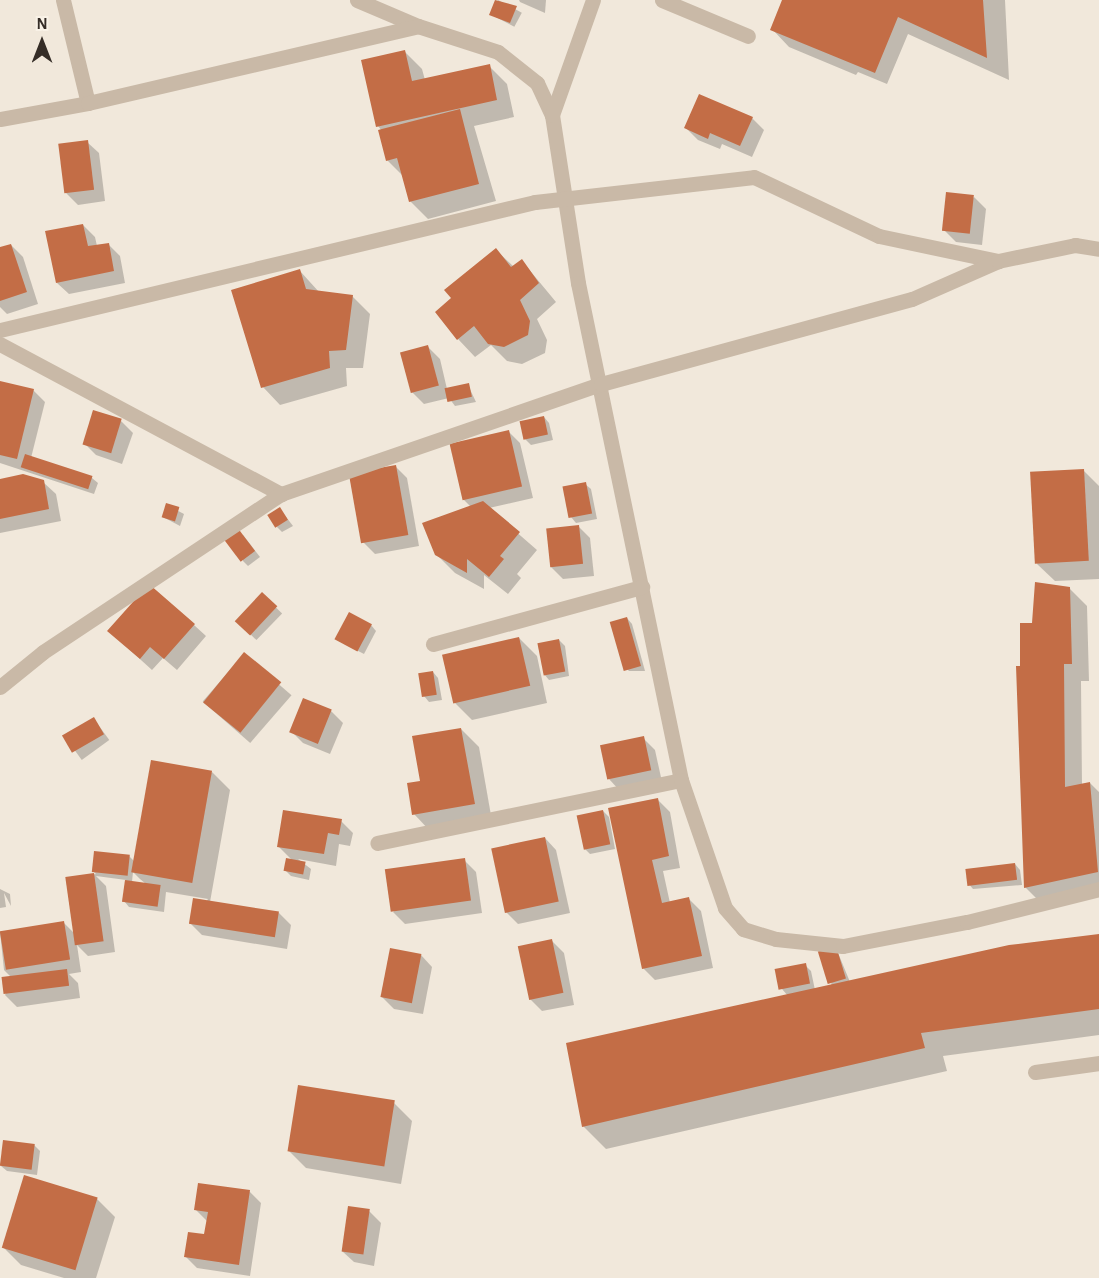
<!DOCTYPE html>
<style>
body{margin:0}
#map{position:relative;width:1099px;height:1278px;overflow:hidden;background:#f1e8db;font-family:"Alegreya Sans",sans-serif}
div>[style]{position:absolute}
.shadow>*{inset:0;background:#0003;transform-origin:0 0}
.building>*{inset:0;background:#c36d46;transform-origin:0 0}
.lane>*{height:15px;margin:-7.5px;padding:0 7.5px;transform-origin:7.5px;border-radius:7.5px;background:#c9b9a7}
.street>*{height:15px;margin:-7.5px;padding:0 7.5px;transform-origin:7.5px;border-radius:7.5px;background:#c9b9a7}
span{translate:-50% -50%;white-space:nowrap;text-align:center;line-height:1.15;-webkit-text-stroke:6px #f9f2e7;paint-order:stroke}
.north{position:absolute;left:12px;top:12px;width:60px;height:60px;-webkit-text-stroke:4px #f9f2e7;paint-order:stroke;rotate:0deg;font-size:16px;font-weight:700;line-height:24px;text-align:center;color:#352d27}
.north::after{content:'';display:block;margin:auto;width:21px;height:27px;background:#352d27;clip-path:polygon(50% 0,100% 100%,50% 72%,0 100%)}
</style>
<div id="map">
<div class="shadow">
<div style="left:498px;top:0;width:27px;height:16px;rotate:28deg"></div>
<div style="clip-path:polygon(519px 0,546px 0,545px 13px,520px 2px)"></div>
<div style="clip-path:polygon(784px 0,1005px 0,1009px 80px,908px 34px,887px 84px,858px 72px,856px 75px,789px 47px,772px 29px)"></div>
<div style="clip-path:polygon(405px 52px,422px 69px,425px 80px,489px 66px,507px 84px,514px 117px,474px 126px,496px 201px,428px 219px,410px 201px,404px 177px,387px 160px,382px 131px,378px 126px)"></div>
<div style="clip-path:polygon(752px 118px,764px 130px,752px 157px,722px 144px,720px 149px,698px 140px,686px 128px)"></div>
<div style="clip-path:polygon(87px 142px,99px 153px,105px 201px,78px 205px,66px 193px)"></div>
<div style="clip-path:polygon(974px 197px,986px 209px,982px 245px,956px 242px,944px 230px)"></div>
<div style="clip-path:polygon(83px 225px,95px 237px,97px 246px,108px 244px,120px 256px,125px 283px,69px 294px,57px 283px)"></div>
<div style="clip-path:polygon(11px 245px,23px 257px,38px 304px,7px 314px,0 307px,0 249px)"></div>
<div style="clip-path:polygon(496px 250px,514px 267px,522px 261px,556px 302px,537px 319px,547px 340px,545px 353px,522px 364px,507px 361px,491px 345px,475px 357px,458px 339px,453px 299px)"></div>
<div style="clip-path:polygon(300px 271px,319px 292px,352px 296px,370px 314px,363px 368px,346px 368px,347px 386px,280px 405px,263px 387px)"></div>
<div style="clip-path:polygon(428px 347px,440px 359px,447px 389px,468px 385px,476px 402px,455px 406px,449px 398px,424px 404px,412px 392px)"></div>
<div style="clip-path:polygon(0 382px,33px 390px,45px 402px,31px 458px,92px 478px,98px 483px,94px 494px,0 463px)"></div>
<div style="clip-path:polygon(544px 417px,549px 423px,553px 440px,531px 445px,525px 439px)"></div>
<div style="clip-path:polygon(121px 421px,133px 433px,122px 464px,96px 455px,84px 443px)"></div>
<div style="clip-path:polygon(508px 431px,520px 443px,533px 498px,489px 508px,537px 550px,517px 574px,521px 578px,508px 594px,484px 575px,484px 589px,455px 573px,436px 554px,471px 507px,463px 499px)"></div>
<div style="clip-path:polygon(395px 466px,407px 478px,419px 546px,375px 554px,363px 542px)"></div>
<div style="clip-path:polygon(1083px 470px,1099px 486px,1099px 579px,1055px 581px,1037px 564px)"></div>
<div style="clip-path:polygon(0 481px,43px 482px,56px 494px,61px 521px,0 533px)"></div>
<div style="clip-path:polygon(585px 484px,591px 489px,597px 519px,576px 523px,571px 517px)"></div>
<div style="clip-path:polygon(167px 505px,184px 514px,180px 526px,163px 517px)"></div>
<div style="clip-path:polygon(280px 509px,293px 526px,282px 532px,277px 527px)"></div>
<div style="clip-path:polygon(578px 526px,590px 538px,594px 576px,563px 579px,551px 567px)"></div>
<div style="clip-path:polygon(243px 535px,260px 557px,248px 566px,243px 561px)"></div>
<div style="clip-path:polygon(1069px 588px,1087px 606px,1089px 681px,1081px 681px,1082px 785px,1090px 783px,1099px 792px,1099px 893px,1043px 905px,1025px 887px,1033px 625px)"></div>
<div style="left:262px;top:594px;width:28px;height:37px;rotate:44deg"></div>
<div style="clip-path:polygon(627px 618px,632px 624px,645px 671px,629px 671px,623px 665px)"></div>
<div style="clip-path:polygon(194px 625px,206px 636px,177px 670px,163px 658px,152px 670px,109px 631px)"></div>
<div style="clip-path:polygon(371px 625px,376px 631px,364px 654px,337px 640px)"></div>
<div style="clip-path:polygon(519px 638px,537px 656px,547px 703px,472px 720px,454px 702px)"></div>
<div style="clip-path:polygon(559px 640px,565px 646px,569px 676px,549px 680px,544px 674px)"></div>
<div style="left:244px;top:654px;width:63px;height:63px;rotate:41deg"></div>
<div style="clip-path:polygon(433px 672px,438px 678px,442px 700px,429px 702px,424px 696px)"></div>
<div style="clip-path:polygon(331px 711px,343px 723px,330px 754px,303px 743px,291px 731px)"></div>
<div style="left:94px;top:719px;width:26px;height:34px;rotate:54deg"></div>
<div style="clip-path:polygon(461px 729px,479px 747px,492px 821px,431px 832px,414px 814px,422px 782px)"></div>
<div style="clip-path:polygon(643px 738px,655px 750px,662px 782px,620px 791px,609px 779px)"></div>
<div style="clip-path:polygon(evenodd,212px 772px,230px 790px,210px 902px,279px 913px,291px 925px,287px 949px,202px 935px,190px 923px,208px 899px,166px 892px,164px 912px,129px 907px,124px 901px,126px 880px,96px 876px,106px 886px,115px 952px,88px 956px,77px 945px,81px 972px,69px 974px,78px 983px,80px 998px,17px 1007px,5px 995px,13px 979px,4px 970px,0 932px,63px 922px,74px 933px,66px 878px,96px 874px,93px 871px,129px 856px,134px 861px,212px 772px,133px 872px,140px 879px,146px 884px,132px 882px,133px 872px)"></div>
<div style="clip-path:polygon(658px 800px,670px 812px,680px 868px,663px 871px,670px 903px,689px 899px,701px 911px,713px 968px,655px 980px,643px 968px,610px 809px)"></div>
<div style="clip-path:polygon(603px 811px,609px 817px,615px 849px,590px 854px,584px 848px)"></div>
<div style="clip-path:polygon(341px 821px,353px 833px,350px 846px,339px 844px,336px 866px,298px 859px,311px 869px,309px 880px,291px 876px,285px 870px,293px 861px,278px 846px)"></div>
<div style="clip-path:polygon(545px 838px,556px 850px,570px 913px,518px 924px,506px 912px)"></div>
<div style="clip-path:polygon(464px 860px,476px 872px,482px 913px,405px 924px,393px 912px)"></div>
<div style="clip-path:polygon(1015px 864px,1020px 870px,1022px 885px,973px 889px,968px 883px)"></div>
<div style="clip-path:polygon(0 889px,10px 894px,11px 906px,4px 893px,6px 907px,0 908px)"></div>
<div style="clip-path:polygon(1099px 935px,1099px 1035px,943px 1056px,947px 1071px,606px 1149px,583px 1126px,788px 996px,782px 989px,805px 965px,811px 971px,815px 990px,831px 986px,836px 948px,850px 982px)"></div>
<div style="clip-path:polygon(552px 941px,564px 953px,574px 1005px,542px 1011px,530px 999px)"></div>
<div style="clip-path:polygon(421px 955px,432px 967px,423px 1014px,394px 1009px,382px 997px)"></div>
<div style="clip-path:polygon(394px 1103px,412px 1121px,401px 1184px,306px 1168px,288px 1150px)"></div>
<div style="clip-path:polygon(34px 1145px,40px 1151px,37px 1175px,7px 1171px,1px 1166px)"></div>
<div style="clip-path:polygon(249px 1191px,261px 1203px,250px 1276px,197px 1268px,185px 1256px,206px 1236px,208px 1222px,196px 1210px)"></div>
<div style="clip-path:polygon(97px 1199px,115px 1217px,96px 1278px,64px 1278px,21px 1265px,3px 1247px)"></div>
<div style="clip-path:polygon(369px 1211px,381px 1223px,374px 1266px,354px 1262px,342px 1251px)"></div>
</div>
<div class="building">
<div style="clip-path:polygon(495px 0,517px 6px,510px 23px,489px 15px)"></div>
<div style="clip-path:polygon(782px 0,983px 0,987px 58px,898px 17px,875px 73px,770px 30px)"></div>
<div style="clip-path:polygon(405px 50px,412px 81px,490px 64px,497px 100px,376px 127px,361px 60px)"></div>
<div style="clip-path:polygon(699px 94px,753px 117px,740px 146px,710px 133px,708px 139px,684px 128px)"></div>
<div style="clip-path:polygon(460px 109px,479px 184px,409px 202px,397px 158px,386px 161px,378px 130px)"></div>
<div style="left:88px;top:140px;width:50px;height:30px;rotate:83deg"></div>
<div style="left:946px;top:192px;width:28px;height:39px;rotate:6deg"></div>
<div style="clip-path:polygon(83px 224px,88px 246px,109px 243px,114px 271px,56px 283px,45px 231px)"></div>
<div style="clip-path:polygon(11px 244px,27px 292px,0 301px,0 247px)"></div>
<div style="clip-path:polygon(496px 248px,511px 267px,522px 259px,539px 283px,520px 300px,530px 321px,528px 335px,504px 347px,488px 344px,474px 326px,457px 340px,435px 312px,451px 298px,444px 290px)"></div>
<div style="clip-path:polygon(300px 269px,306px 289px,353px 295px,346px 350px,329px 351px,330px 368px,261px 388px,231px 290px)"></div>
<div style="left:428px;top:345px;width:42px;height:29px;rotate:75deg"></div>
<div style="clip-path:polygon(0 381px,34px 389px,17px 459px,0 455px)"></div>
<div style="left:469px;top:383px;width:14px;height:25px;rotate:78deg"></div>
<div style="left:93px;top:410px;width:30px;height:36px;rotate:17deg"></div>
<div style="left:544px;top:416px;width:19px;height:25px;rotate:78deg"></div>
<div style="left:509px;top:430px;width:58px;height:61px;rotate:77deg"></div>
<div style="left:25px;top:454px;width:71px;height:14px;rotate:18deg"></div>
<div style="left:396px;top:465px;width:71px;height:48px;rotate:80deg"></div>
<div style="left:1084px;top:469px;width:92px;height:54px;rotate:87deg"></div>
<div style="clip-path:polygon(23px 474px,44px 480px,49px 509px,0 519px,0 479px)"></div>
<div style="left:586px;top:482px;width:32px;height:24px;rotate:79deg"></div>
<div style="clip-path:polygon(483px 501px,520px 532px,500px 556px,504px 559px,489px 577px,467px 559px,467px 573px,435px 555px,422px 523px)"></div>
<div style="left:166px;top:503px;width:14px;height:15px;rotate:17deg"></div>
<div style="left:280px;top:507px;width:15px;height:15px;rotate:58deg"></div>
<div style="left:579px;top:525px;width:39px;height:33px;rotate:84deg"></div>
<div style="left:237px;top:527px;width:30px;height:18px;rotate:53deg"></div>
<div style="clip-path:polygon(1035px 582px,1070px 587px,1072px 664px,1064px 664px,1065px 787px,1090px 782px,1098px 872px,1024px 888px,1016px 666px,1020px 666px,1020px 623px,1032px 623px)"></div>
<div style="clip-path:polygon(149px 584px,195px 624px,164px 659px,150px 647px,140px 659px,107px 631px)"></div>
<div style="left:262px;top:592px;width:21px;height:40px;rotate:43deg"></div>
<div style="left:349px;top:612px;width:26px;height:31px;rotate:28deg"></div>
<div style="left:627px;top:617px;width:51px;height:18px;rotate:74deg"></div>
<div style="left:519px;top:637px;width:50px;height:79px;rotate:77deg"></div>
<div style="left:559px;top:639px;width:33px;height:22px;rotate:79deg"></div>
<div style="left:244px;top:652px;width:48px;height:65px;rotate:39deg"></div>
<div style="left:433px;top:671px;width:24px;height:15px;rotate:81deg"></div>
<div style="left:303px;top:698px;width:31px;height:37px;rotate:22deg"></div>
<div style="left:94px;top:717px;width:20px;height:37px;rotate:60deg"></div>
<div style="clip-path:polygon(461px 728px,475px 804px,412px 815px,407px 783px,420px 781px,412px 736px)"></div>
<div style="left:644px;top:736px;width:35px;height:45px;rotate:78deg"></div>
<div style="left:151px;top:760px;width:62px;height:114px;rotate:10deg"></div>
<div style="clip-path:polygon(658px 798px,669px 856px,652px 860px,662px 903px,689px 897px,702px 956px,642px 969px,608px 808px)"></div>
<div style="clip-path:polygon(283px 810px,342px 819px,339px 835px,328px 833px,324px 854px,277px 847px)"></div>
<div style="left:603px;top:810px;width:35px;height:27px;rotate:78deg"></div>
<div style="left:545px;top:837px;width:66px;height:55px;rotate:78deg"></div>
<div style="left:94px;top:851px;width:36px;height:21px;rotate:6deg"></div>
<div style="left:286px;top:858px;width:20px;height:13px;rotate:11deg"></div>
<div style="left:465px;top:858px;width:43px;height:81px;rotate:82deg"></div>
<div style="left:1015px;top:863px;width:17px;height:50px;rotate:83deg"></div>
<div style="left:94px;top:873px;width:69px;height:29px;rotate:82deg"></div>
<div style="left:125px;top:880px;width:36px;height:22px;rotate:8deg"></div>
<div style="left:193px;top:898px;width:87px;height:26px;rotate:9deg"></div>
<div style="left:64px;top:921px;width:39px;height:65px;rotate:81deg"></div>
<div style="clip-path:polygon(1099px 934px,1099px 1009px,921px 1033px,925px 1048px,582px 1127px,566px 1043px,1009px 945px)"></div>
<div style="left:552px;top:939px;width:55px;height:35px;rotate:78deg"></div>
<div style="left:836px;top:946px;width:34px;height:19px;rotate:73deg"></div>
<div style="left:390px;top:948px;width:32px;height:50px;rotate:11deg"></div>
<div style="left:806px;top:963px;width:21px;height:32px;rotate:79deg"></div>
<div style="left:67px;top:969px;width:17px;height:66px;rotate:83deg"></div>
<div style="left:298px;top:1085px;width:98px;height:67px;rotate:9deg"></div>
<div style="left:3px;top:1140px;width:32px;height:26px;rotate:7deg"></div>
<div style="left:24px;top:1175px;width:77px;height:76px;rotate:17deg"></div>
<div style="clip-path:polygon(198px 1183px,250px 1190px,239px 1265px,184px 1257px,188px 1232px,204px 1234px,208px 1212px,194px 1210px)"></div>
<div style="left:348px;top:1206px;width:22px;height:46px;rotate:8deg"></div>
</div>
<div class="lane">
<div style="left:1035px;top:1072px;width:65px;rotate:-8deg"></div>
</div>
<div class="street">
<div style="left:63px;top:0;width:106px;rotate:76.4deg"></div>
<div style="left:357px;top:0;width:66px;rotate:23.1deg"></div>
<div style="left:418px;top:26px;width:84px;rotate:18deg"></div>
<div style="left:498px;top:52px;width:50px;rotate:38.5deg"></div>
<div style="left:537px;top:83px;width:35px;rotate:65deg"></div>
<div style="left:552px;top:115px;width:170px;rotate:81.2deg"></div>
<div style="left:578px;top:283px;width:508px;rotate:78.29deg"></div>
<div style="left:681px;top:780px;width:310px;rotate:168.3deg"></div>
<div style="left:662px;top:0;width:93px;rotate:22.7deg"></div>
<div style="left:552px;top:115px;width:122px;rotate:-70.4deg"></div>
<div style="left:0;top:119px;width:89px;rotate:-10.3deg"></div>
<div style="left:88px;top:103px;width:339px;rotate:-13.1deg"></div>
<div style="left:0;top:330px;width:550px;rotate:-13.46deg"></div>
<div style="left:535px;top:202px;width:220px;rotate:-6.5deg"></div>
<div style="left:754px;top:177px;width:138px;rotate:25.3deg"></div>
<div style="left:879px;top:236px;width:122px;rotate:11.9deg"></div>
<div style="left:0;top:344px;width:319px;rotate:28.1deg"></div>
<div style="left:281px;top:494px;width:338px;rotate:-19deg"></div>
<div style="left:601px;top:384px;width:322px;rotate:-15.3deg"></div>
<div style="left:912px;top:299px;width:94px;rotate:-23.8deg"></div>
<div style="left:998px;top:261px;width:79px;rotate:-11.7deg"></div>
<div style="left:1075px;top:245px;width:24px;rotate:9deg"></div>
<div style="left:433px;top:644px;width:217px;rotate:-15.3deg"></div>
<div style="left:0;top:687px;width:55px;rotate:-39.1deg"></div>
<div style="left:43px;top:652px;width:286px;rotate:-33.6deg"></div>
<div style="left:681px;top:780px;width:135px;rotate:71deg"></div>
<div style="left:725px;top:908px;width:28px;rotate:49deg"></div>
<div style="left:743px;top:929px;width:34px;rotate:17deg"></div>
<div style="left:776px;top:939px;width:67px;rotate:6deg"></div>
<div style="left:843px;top:946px;width:126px;rotate:-11deg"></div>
<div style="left:967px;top:922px;width:136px;rotate:-14deg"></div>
</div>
<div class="north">N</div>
</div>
